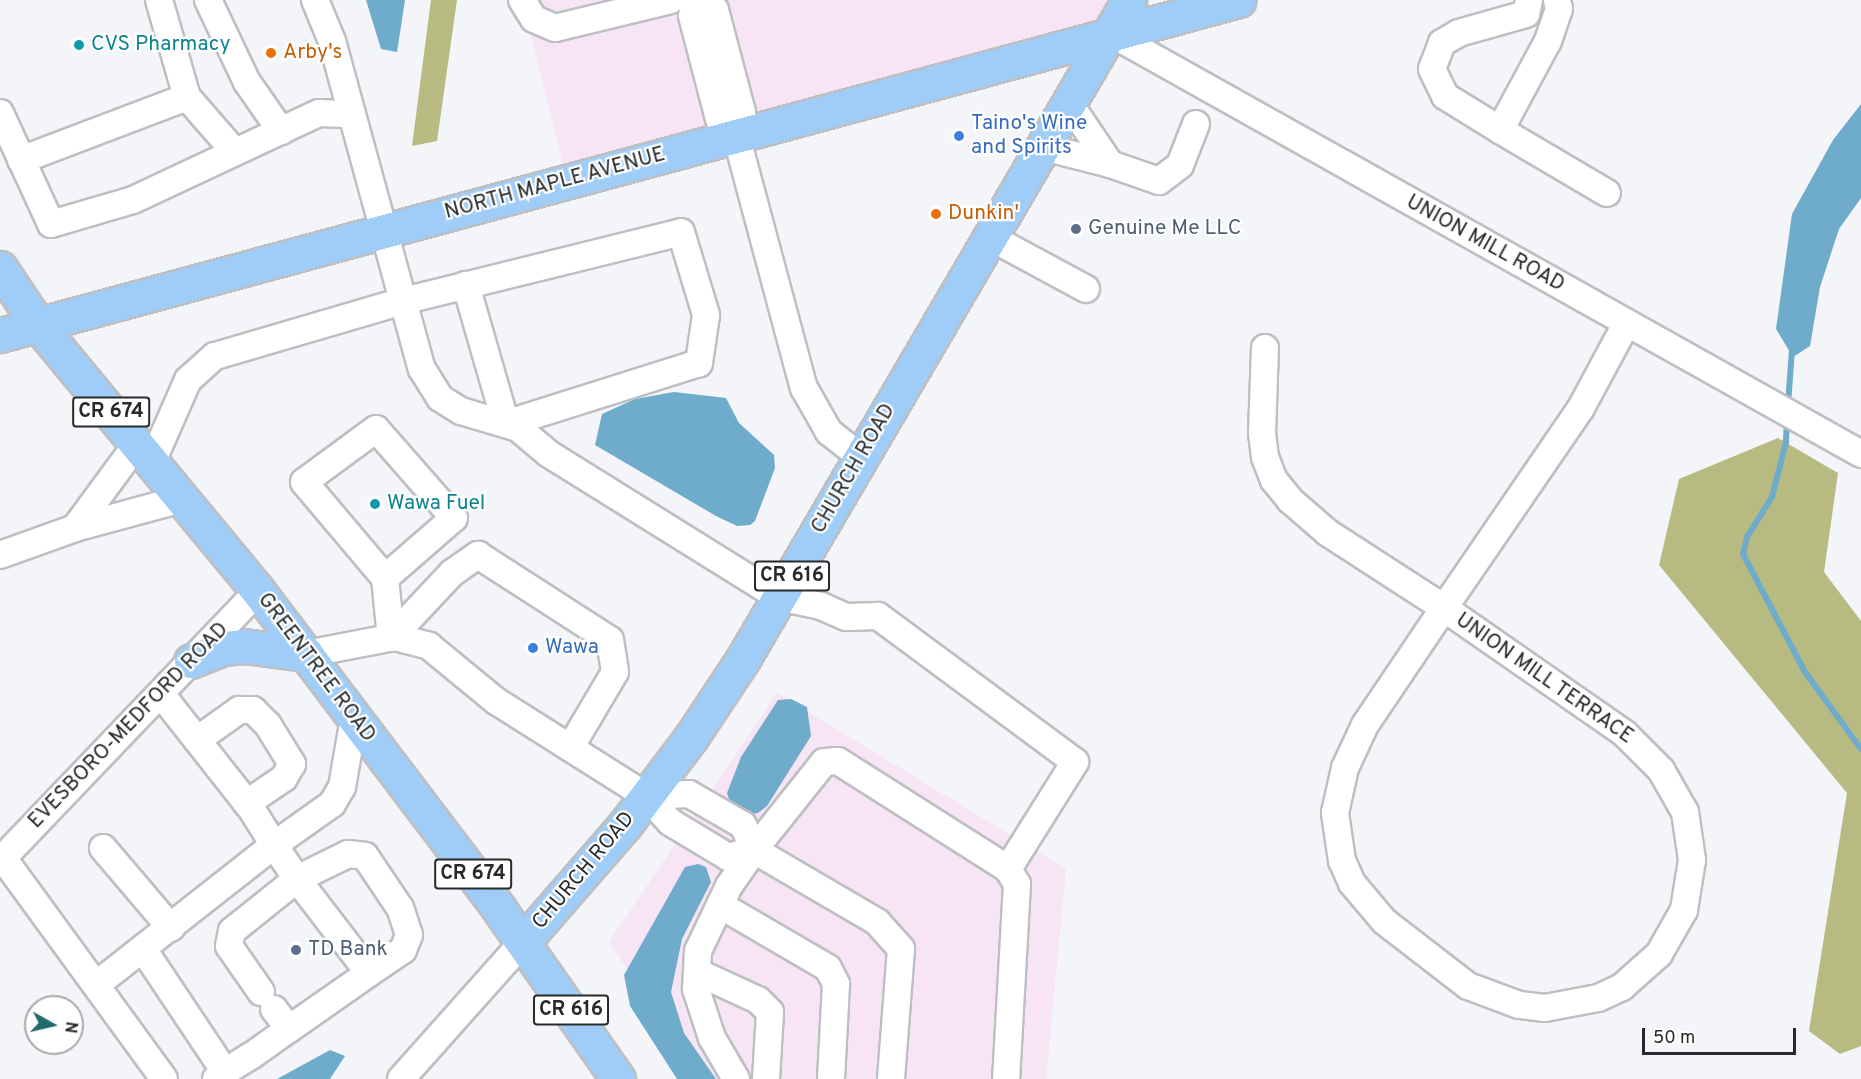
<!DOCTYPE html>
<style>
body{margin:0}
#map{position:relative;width:1861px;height:1079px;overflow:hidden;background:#f3f5f8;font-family:Overpass,sans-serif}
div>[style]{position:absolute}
.commercial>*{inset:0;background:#f7e4f5}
.forest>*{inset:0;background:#b7bb82}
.water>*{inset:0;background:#6fabca}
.stream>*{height:6px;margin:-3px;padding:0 3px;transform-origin:3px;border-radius:3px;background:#6fabca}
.roads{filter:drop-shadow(2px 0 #bdbfc2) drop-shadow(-2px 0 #bdbfc2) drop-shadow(0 2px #bdbfc2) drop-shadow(0 -2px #bdbfc2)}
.minor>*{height:26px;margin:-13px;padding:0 13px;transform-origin:13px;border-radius:13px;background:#fff}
.major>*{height:33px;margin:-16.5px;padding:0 16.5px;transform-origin:16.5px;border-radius:16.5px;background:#9fcdf7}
.dots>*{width:16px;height:16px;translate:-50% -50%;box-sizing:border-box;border:3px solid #fff;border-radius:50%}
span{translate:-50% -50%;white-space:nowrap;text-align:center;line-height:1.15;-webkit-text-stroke:4.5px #fff;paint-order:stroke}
.shield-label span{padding:2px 4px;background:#fff;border:2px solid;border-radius:4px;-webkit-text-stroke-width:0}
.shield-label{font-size:20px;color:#28292a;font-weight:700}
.culture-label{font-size:21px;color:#0d838f}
.left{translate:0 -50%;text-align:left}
.food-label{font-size:21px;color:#c56008}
.shop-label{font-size:21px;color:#366cbe}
.street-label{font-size:21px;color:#28292a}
.service-label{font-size:21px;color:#4e5e75}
.north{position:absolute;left:24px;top:995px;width:60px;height:60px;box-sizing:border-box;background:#fff;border:2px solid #a9a9aa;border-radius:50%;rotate:98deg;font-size:16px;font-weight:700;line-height:24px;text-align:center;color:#28292a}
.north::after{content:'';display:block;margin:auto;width:21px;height:27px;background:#206c6b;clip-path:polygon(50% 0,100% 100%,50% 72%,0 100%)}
.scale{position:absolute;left:1642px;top:1028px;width:154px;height:27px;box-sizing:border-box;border:3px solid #28292a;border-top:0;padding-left:8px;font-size:18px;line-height:21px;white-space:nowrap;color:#28292a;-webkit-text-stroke:4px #fff;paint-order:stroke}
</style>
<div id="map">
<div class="commercial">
<div style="clip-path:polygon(522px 0,1129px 0,1110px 33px,567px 181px)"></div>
<div style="clip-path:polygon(777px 693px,1066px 869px,1046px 1079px,702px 1079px,609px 942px)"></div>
</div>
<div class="forest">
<div style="clip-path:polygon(431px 0,457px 0,437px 141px,412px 146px)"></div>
<div style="clip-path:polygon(1778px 438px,1838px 473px,1824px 572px,1861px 621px,1861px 1046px,1840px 1054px,1809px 1031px,1847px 793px,1659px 565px,1679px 479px)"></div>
</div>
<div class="water">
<div style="clip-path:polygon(366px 0,405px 0,397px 52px,381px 49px)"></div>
<div style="clip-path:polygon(1861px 104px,1861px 198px,1839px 229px,1820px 287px,1810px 346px,1793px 357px,1776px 329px,1792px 214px,1833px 140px)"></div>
<div style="clip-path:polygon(674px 392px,726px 398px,739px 423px,774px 455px,775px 468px,755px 521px,750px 525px,737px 526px,716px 516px,595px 445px,602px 414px,635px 399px)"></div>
<div style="clip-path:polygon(791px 699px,807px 707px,811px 736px,767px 806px,758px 813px,746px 815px,730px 802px,727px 793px,741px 757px,778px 700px)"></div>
<div style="clip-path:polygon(698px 864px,706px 867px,711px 882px,682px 939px,671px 992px,684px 1033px,716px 1079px,677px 1079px,630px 1006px,624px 975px,685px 867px)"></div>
<div style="clip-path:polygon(330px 1050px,345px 1056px,330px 1079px,277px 1079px)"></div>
</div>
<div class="stream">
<div style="left:1788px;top:405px;width:56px;rotate:-85.9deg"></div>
<div style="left:1787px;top:421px;width:21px;rotate:93deg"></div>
<div style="left:1786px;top:442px;width:57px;rotate:104.3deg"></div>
<div style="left:1772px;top:497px;width:47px;rotate:122deg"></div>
<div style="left:1747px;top:537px;width:17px;rotate:103deg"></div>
<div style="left:1743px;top:554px;width:133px;rotate:62.3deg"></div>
<div style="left:1805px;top:672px;width:95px;rotate:54deg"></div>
</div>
<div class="roads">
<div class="minor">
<div style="left:159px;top:0;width:101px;rotate:73.9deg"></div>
<div style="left:187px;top:97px;width:73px;rotate:48.9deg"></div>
<div style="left:208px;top:0;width:91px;rotate:64.6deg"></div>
<div style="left:247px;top:82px;width:60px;rotate:55.2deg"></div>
<div style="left:315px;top:0;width:44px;rotate:67.5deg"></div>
<div style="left:332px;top:41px;width:340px;rotate:74.7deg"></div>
<div style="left:422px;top:369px;width:34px;rotate:58deg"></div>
<div style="left:440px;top:398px;width:25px;rotate:32deg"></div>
<div style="left:461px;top:411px;width:59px;rotate:16.6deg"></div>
<div style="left:518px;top:428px;width:40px;rotate:40deg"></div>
<div style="left:549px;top:454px;width:271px;rotate:31.9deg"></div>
<div style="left:779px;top:597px;width:43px;rotate:12.1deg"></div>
<div style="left:821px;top:606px;width:27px;rotate:24deg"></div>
<div style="left:846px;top:617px;width:32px;rotate:-2deg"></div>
<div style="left:878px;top:616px;width:245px;rotate:36.5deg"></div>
<div style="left:1075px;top:762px;width:126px;rotate:122.1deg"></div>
<div style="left:522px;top:0;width:22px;rotate:58deg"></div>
<div style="left:534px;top:19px;width:23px;rotate:23deg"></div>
<div style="left:555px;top:28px;width:119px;rotate:-13.6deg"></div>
<div style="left:696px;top:0;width:16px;rotate:104deg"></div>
<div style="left:692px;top:16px;width:106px;rotate:75.3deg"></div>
<div style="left:719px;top:119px;width:23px;rotate:43deg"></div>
<div style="left:736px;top:135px;width:262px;rotate:75deg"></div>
<div style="left:804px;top:388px;width:51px;rotate:60.4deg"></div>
<div style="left:829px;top:432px;width:41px;rotate:38deg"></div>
<div style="left:705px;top:0;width:14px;rotate:45deg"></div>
<div style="left:715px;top:10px;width:106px;rotate:75.2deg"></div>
<div style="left:742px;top:112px;width:24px;rotate:105deg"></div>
<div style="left:1529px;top:0;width:14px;rotate:102deg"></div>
<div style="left:1526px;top:14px;width:70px;rotate:164.2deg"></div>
<div style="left:1459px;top:33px;width:20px;rotate:150deg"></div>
<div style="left:1442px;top:43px;width:28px;rotate:111deg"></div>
<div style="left:1432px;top:69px;width:30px;rotate:64deg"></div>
<div style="left:1445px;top:96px;width:65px;rotate:31.7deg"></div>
<div style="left:1500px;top:130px;width:101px;rotate:-61.7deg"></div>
<div style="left:1548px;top:41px;width:34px;rotate:-71deg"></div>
<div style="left:1559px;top:9px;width:9px;rotate:-103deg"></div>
<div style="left:1110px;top:33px;width:861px;rotate:29.27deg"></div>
<div style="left:0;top:113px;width:122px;rotate:65.3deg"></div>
<div style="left:51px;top:224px;width:85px;rotate:-16.3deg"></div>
<div style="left:133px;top:200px;width:205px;rotate:-25.1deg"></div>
<div style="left:319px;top:113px;width:33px;rotate:2deg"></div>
<div style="left:1500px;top:130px;width:124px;rotate:30.5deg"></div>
<div style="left:1043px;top:147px;width:69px;rotate:14.2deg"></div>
<div style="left:1110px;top:164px;width:73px;rotate:-123.9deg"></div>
<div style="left:21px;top:160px;width:178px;rotate:-20.8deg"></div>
<div style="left:1110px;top:164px;width:52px;rotate:19.1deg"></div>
<div style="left:1159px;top:181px;width:26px;rotate:-37deg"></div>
<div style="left:1180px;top:165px;width:44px;rotate:-68.7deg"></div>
<div style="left:990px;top:237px;width:109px;rotate:28.4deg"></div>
<div style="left:1265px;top:348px;width:85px;rotate:92deg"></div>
<div style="left:1262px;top:433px;width:24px;rotate:83deg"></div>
<div style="left:1265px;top:457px;width:25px;rotate:69deg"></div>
<div style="left:1274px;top:480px;width:26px;rotate:51deg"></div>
<div style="left:1290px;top:500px;width:50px;rotate:41deg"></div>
<div style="left:1328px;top:533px;width:138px;rotate:32.9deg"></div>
<div style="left:1444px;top:608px;width:242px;rotate:-55.6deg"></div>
<div style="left:1581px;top:408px;width:95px;rotate:-61.8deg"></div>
<div style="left:152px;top:462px;width:90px;rotate:-66.3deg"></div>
<div style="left:188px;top:380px;width:36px;rotate:-42deg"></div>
<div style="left:215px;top:356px;width:196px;rotate:-16.3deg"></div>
<div style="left:403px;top:301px;width:286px;rotate:-13.9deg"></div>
<div style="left:681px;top:232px;width:87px;rotate:73.2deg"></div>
<div style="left:706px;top:315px;width:49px;rotate:98.3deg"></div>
<div style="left:699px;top:363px;width:202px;rotate:162.5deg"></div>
<div style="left:506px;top:424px;width:145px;rotate:-106.1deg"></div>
<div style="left:75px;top:528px;width:104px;rotate:-53.6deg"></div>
<div style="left:0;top:555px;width:80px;rotate:-19.8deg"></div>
<div style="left:75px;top:528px;width:111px;rotate:-15.2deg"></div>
<div style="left:385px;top:578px;width:91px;rotate:-41deg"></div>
<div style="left:454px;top:518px;width:118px;rotate:-131.2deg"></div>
<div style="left:376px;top:429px;width:89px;rotate:143.6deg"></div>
<div style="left:304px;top:482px;width:126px;rotate:49.8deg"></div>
<div style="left:385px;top:578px;width:60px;rotate:84.3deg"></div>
<div style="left:1444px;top:608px;width:221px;rotate:34.8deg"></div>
<div style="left:1625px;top:734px;width:51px;rotate:45deg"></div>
<div style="left:1661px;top:770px;width:48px;rotate:60.3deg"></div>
<div style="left:1685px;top:812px;width:49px;rotate:81.7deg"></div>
<div style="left:1692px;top:860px;width:51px;rotate:99.1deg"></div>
<div style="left:1684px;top:910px;width:51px;rotate:119.6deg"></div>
<div style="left:1659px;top:954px;width:50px;rotate:138.3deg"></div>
<div style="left:1622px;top:987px;width:26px;rotate:155deg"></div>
<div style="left:1598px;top:998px;width:54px;rotate:169.3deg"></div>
<div style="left:1545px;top:1008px;width:26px;rotate:-173deg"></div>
<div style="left:1519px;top:1005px;width:54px;rotate:-159.6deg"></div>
<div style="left:1468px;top:986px;width:106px;rotate:-142.3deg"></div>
<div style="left:1384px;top:921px;width:50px;rotate:-130.1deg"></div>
<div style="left:1352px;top:883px;width:24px;rotate:-114deg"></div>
<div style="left:1342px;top:861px;width:49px;rotate:-98.3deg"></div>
<div style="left:1335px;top:813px;width:46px;rotate:-77.5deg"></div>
<div style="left:1345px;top:768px;width:47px;rotate:-65.1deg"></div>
<div style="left:1365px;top:725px;width:141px;rotate:-56deg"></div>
<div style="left:391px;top:638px;width:89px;rotate:-46.8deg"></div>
<div style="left:452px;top:573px;width:32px;rotate:-35deg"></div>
<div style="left:478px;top:555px;width:157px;rotate:32.8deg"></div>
<div style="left:610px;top:640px;width:32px;rotate:81deg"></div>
<div style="left:615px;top:672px;width:88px;rotate:120.6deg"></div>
<div style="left:306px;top:654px;width:90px;rotate:-10.9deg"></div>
<div style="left:394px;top:637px;width:36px;rotate:14deg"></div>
<div style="left:429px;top:646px;width:87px;rotate:39.4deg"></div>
<div style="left:496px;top:701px;width:178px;rotate:32.3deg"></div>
<div style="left:646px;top:796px;width:35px;rotate:47deg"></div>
<div style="left:670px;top:822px;width:68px;rotate:31.1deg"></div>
<div style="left:728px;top:857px;width:27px;rotate:-15deg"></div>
<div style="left:197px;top:740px;width:52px;rotate:-35.5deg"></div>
<div style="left:239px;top:710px;width:14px"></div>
<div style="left:253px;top:710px;width:21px;rotate:45deg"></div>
<div style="left:268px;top:725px;width:46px;rotate:58.4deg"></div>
<div style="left:292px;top:764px;width:16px;rotate:120deg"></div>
<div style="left:284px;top:778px;width:45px;rotate:146deg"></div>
<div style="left:646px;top:796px;width:43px;rotate:-2.7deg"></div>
<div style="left:689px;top:794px;width:62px;rotate:29.9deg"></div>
<div style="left:743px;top:825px;width:27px;rotate:66deg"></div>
<div style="left:754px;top:850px;width:143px;rotate:30.3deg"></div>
<div style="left:877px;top:922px;width:36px;rotate:48deg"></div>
<div style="left:901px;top:949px;width:130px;rotate:94.4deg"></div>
<div style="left:103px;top:848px;width:105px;rotate:49.6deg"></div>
<div style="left:3px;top:858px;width:273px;rotate:53.9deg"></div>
<div style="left:0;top:861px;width:373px;rotate:-46.3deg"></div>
<div style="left:720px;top:905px;width:125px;rotate:30.3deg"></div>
<div style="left:828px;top:968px;width:18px;rotate:63deg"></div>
<div style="left:836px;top:984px;width:95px;rotate:93deg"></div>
<div style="left:143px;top:949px;width:148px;rotate:56.3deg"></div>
<div style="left:697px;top:972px;width:67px;rotate:24.7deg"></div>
<div style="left:758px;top:1000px;width:17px;rotate:45deg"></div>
<div style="left:770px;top:1012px;width:67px;rotate:93.4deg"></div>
<div style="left:96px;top:985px;width:226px;rotate:-38.2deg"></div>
<div style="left:274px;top:845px;width:40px;rotate:-122deg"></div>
<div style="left:253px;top:811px;width:149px;rotate:-128.2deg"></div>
<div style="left:261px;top:992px;width:56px;rotate:-124.8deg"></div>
<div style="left:229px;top:946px;width:15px;rotate:-79deg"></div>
<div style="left:232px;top:931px;width:83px;rotate:-38.7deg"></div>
<div style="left:297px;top:879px;width:41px;rotate:-124.1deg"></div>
<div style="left:274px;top:845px;width:71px;rotate:-35.3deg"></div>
<div style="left:332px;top:804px;width:20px;rotate:-60deg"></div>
<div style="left:342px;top:787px;width:70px;rotate:-80.1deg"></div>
<div style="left:274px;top:1009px;width:25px;rotate:53deg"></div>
<div style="left:216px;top:1079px;width:11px;rotate:-38deg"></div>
<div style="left:225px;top:1072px;width:31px;rotate:-32deg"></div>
<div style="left:251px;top:1056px;width:47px;rotate:-35.4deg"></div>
<div style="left:289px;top:1029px;width:98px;rotate:-35deg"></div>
<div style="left:369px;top:973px;width:41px;rotate:-34.1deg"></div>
<div style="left:403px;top:950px;width:16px;rotate:-68deg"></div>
<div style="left:409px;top:935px;width:28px;rotate:-108deg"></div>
<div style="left:400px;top:908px;width:63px;rotate:-123.9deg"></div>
<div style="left:365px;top:856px;width:17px;rotate:-173deg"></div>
<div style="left:348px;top:854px;width:57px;rotate:153.9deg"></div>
<div style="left:297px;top:879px;width:118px;rotate:52.5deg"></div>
<div style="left:401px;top:1079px;width:183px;rotate:-48.3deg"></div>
<div style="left:736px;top:1079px;width:48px;rotate:-120.3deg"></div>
<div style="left:712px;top:1038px;width:52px;rotate:-108.1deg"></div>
<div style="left:696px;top:989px;width:38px;rotate:-87deg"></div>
<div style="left:698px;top:951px;width:72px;rotate:-64.5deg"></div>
<div style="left:729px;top:886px;width:44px;rotate:-55.2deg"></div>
<div style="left:754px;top:850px;width:112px;rotate:-51.5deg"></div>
<div style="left:824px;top:762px;width:14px;rotate:-4deg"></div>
<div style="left:838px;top:761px;width:201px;rotate:32.4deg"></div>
<div style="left:1008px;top:869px;width:17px;rotate:59deg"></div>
<div style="left:1017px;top:884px;width:195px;rotate:93.2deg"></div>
</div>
<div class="major">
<div style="left:0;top:268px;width:69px;rotate:56.3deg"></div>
<div style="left:38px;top:325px;width:345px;rotate:50.4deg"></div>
<div style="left:258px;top:591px;width:399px;rotate:52.8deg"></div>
<div style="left:499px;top:909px;width:208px;rotate:55deg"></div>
<div style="left:0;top:335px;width:1283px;rotate:-15.13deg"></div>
<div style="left:191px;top:661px;width:35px;rotate:-22deg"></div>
<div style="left:223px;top:648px;width:21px;rotate:-5deg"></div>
<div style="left:244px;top:646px;width:63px;rotate:7.4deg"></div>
<div style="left:523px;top:942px;width:154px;rotate:-49deg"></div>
<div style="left:624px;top:826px;width:113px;rotate:-52.9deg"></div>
<div style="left:692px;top:736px;width:92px;rotate:-56.5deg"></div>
<div style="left:743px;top:659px;width:764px;rotate:-59.64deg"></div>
</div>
</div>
<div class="dots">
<div style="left:79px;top:45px;background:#0f9aa8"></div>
<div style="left:271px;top:53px;background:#e8710a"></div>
<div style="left:959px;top:136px;background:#3f7fe0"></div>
<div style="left:936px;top:214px;background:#e8710a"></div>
<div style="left:1076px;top:229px;background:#5c6f8a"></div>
<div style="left:375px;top:504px;background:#0f9aa8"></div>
<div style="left:533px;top:648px;background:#3f7fe0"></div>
<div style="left:296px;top:950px;background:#5c6f8a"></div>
</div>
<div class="shield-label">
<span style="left:111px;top:412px">CR 674</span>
<span style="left:792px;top:576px">CR 616</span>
<span style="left:473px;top:874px">CR 674</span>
<span style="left:571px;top:1010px">CR 616</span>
</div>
<div class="culture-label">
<span class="left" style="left:91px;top:45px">CVS Pharmacy</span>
<span class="left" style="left:387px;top:504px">Wawa Fuel</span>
</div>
<div class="food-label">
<span class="left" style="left:283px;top:53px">Arby's</span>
<span class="left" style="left:948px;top:214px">Dunkin'</span>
</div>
<div class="shop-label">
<span class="left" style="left:971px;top:136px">Taino's Wine<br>and Spirits</span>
<span class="left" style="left:545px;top:648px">Wawa</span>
</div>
<div class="street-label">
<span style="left:555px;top:184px;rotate:-15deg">NORTH MAPLE AVENUE</span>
<span style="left:1485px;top:244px;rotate:29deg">UNION MILL ROAD</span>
<span style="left:854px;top:469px;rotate:-60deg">CHURCH ROAD</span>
<span style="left:316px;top:668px;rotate:53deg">GREENTREE ROAD</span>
<span style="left:1544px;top:679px;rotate:35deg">UNION MILL TERRACE</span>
<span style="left:129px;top:726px;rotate:-46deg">EVESBORO-MEDFORD ROAD</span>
<span style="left:584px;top:871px;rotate:-50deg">CHURCH ROAD</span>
</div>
<div class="service-label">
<span class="left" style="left:1088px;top:229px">Genuine Me LLC</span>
<span class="left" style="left:308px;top:950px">TD Bank</span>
</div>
<div class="north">N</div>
<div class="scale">50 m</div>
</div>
